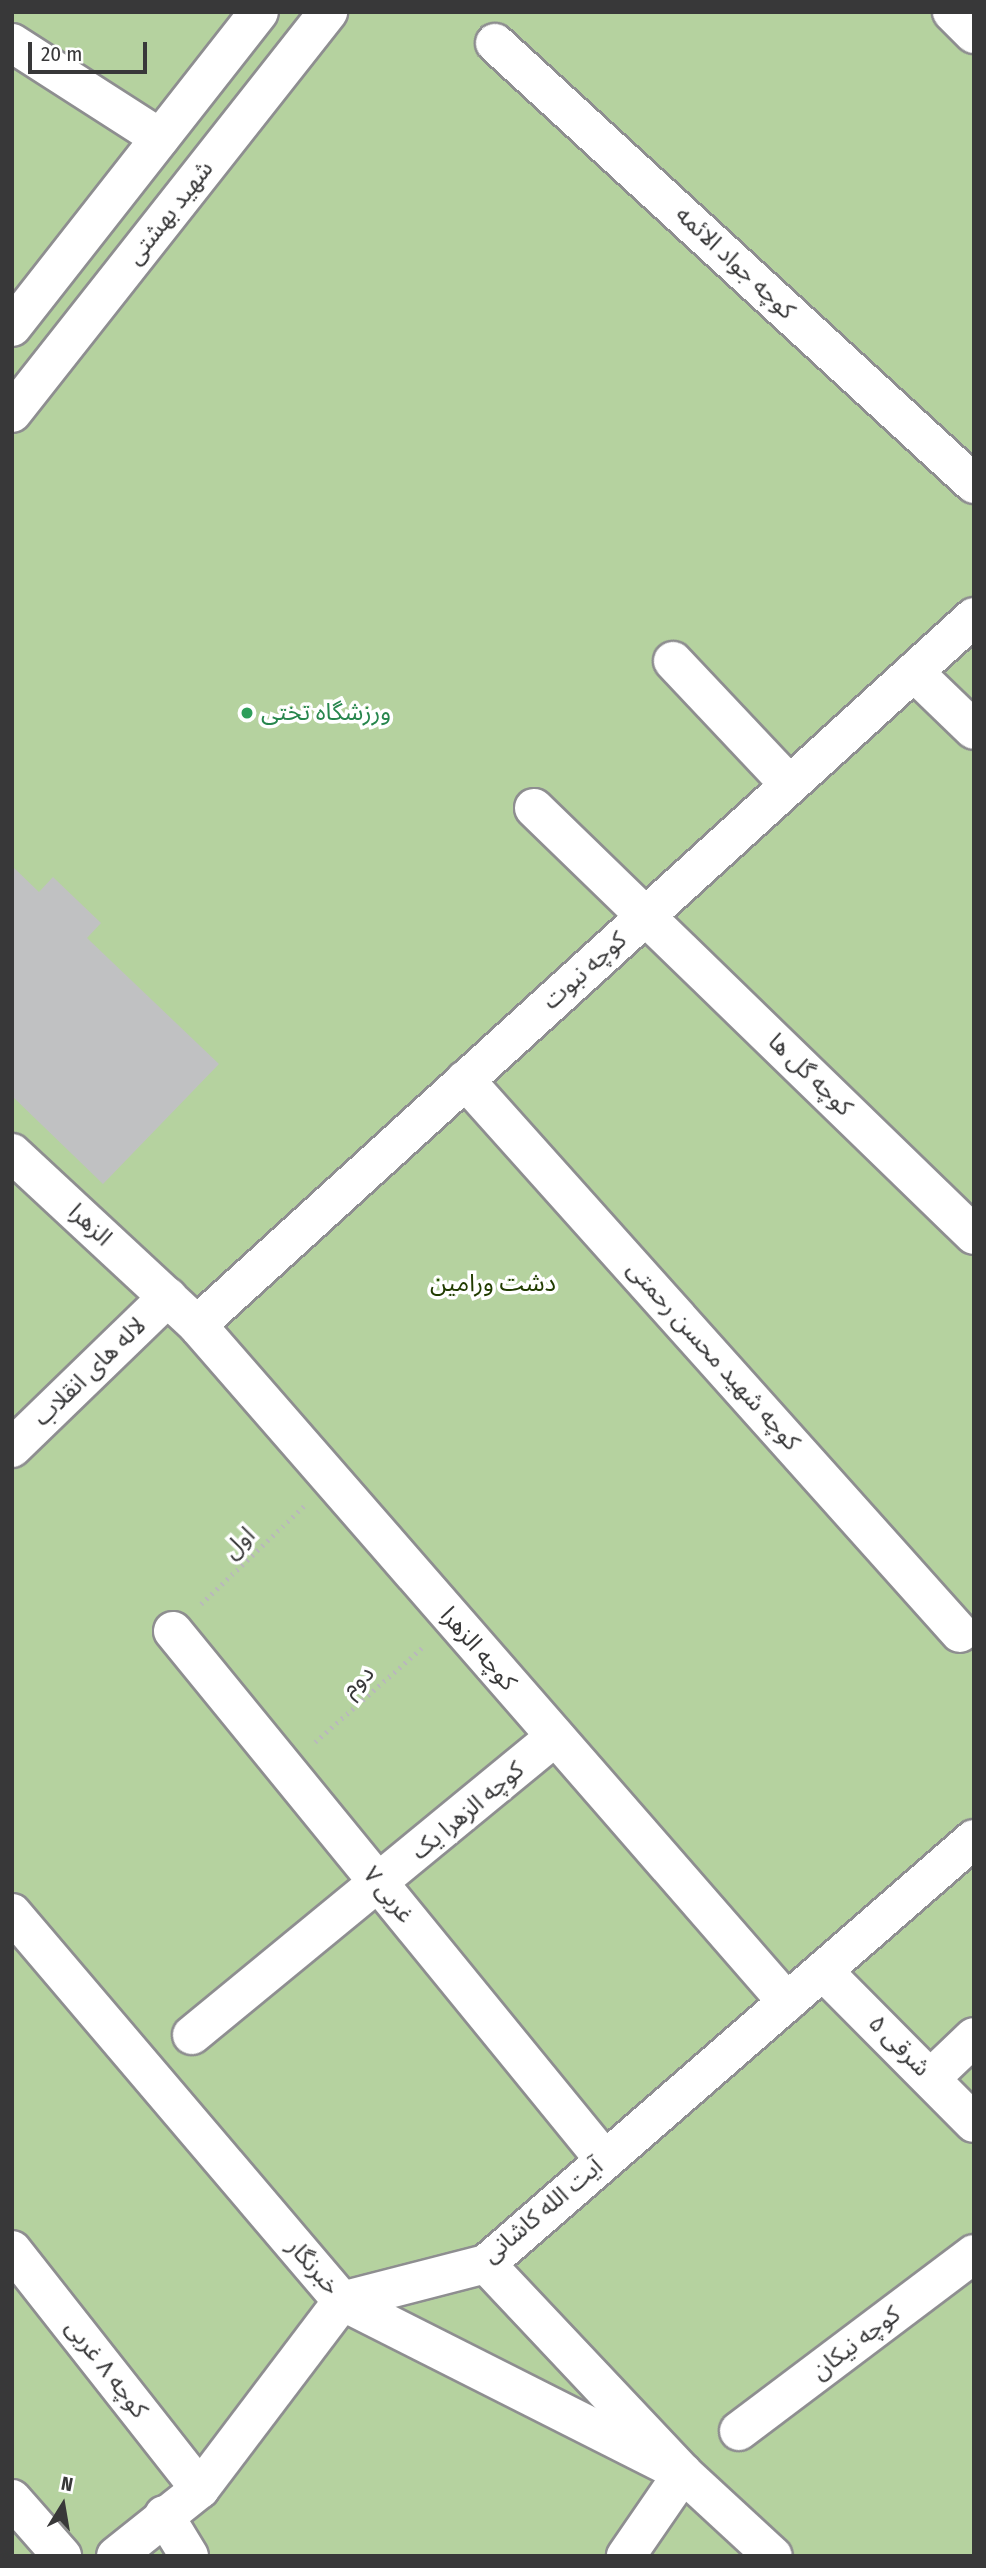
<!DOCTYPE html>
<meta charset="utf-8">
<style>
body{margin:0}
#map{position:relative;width:986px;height:2568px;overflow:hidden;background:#f9f9fb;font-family:"Fira Sans Condensed","Noto Sans Arabic",sans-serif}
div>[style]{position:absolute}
.green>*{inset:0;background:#b5d29f;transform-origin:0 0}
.building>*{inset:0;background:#c0c1c2}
.path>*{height:4.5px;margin-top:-2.25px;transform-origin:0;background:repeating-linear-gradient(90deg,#b9b9bb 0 2px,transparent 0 7px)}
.roads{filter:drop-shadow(2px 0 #8e8e90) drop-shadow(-2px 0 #8e8e90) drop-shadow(0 2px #8e8e90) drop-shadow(0 -2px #8e8e90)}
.minor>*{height:38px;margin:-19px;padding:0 19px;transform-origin:19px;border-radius:19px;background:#fff}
.major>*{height:38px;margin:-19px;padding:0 19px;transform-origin:19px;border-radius:19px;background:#fff}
.dots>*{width:19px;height:19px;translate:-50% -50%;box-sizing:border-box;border:4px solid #fff;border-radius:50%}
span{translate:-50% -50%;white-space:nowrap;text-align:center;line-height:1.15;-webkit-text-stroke:7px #fff;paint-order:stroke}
.street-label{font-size:24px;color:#383839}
.leisure-label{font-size:24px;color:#27864d}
.left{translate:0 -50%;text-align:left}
.park-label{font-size:24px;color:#213c00}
.frame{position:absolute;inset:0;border:14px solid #383839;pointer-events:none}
.north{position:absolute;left:28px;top:2470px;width:70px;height:70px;-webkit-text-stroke:5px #fff;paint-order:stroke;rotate:11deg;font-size:19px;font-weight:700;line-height:28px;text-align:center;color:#383839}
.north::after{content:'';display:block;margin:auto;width:24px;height:32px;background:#383839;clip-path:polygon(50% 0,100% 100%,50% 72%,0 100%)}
.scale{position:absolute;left:28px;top:42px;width:119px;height:32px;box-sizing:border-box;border:4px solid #383839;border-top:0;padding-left:9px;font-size:21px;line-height:24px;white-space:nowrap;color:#383839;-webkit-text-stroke:5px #fff;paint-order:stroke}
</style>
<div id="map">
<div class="green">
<div style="left:12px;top:12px;width:962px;height:2544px"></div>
</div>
<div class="building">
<div style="clip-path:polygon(12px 866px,39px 892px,53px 877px,101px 923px,87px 938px,219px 1064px,103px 1184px,12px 1096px)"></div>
</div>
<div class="path">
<div style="left:201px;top:1604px;width:142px;rotate:-43.6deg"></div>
<div style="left:315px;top:1742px;width:145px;rotate:-41.4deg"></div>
</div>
<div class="roads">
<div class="minor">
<div style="left:952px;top:12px;width:31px;rotate:45deg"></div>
<div style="left:12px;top:43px;width:176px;rotate:32.7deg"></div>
<div style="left:495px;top:43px;width:651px;rotate:42.63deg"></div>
<div style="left:673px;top:661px;width:170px;rotate:46.7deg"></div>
<div style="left:914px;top:672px;width:83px;rotate:44deg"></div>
<div style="left:534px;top:808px;width:613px;rotate:44.14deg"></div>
<div style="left:465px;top:1080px;width:742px;rotate:48.17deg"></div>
<div style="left:12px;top:1153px;width:253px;rotate:42.9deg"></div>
<div style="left:197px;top:1325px;width:898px;rotate:48.93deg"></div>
<div style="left:197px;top:1325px;width:1051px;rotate:-42.34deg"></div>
<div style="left:12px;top:1448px;width:217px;rotate:-44.1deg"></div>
<div style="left:173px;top:1631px;width:682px;rotate:50.78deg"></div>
<div style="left:12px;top:1913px;width:509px;rotate:49.62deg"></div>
<div style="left:342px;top:2301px;width:382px;rotate:26.8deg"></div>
<div style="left:683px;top:2473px;width:122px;rotate:42.7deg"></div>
<div style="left:823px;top:1971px;width:214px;rotate:45.2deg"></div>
<div style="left:192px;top:2035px;width:470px;rotate:-39.4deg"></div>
<div style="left:931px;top:2078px;width:59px;rotate:-43.6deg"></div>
<div style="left:12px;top:2250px;width:304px;rotate:51.8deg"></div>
<div style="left:486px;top:2264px;width:287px;rotate:46.7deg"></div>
<div style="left:683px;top:2473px;width:101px;rotate:124.5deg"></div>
<div style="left:739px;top:2431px;width:294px;rotate:-37deg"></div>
<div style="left:12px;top:2499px;width:76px;rotate:48.7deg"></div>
<div style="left:164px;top:2515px;width:48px;rotate:58.6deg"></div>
<div style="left:116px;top:2556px;width:107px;rotate:-38.6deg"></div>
<div style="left:200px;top:2489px;width:236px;rotate:-52.9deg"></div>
<div style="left:342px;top:2301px;width:149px;rotate:-14.4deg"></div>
<div style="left:486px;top:2264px;width:647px;rotate:-41.05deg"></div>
</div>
<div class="major">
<div style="left:12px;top:327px;width:400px;rotate:-51.9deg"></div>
<div style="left:12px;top:413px;width:511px;rotate:-51.76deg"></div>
</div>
</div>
<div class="dots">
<div style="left:247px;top:713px;background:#2e9e5b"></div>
</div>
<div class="street-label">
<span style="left:170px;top:213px;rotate:-52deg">شهید بهشتی</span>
<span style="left:735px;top:263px;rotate:43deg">کوچه جواد الائمه</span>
<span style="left:585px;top:971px;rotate:-42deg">کوچه نبوت</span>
<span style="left:810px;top:1075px;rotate:44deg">کوچه گل ها</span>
<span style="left:90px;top:1225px;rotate:43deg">الزهرا</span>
<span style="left:713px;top:1356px;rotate:48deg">کوچه شهید محسن رحمتی</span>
<span style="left:90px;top:1372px;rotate:-44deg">لاله های انقلاب</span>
<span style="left:239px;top:1543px;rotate:-44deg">اول</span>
<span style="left:478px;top:1649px;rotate:49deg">کوچه الزهرا</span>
<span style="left:358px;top:1681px;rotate:-41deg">دوم</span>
<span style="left:468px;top:1811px;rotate:-40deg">کوچه الزهرا یک</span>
<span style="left:388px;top:1895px;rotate:51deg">۷ غربی</span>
<span style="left:899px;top:2046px;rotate:45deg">۵ شرقی</span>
<span style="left:543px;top:2211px;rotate:-40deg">آیت الله کاشانی</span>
<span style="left:313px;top:2267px;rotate:49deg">خبرنگار</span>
<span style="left:856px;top:2343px;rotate:-37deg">کوچه نیکان</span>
<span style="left:106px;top:2369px;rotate:52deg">کوچه ۸ غربی</span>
</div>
<div class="leisure-label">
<span class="left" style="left:261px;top:713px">ورزشگاه تختی</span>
</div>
<div class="park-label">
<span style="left:493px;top:1284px">دشت ورامین</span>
</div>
<div class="frame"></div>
<div class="north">N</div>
<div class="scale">20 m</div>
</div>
